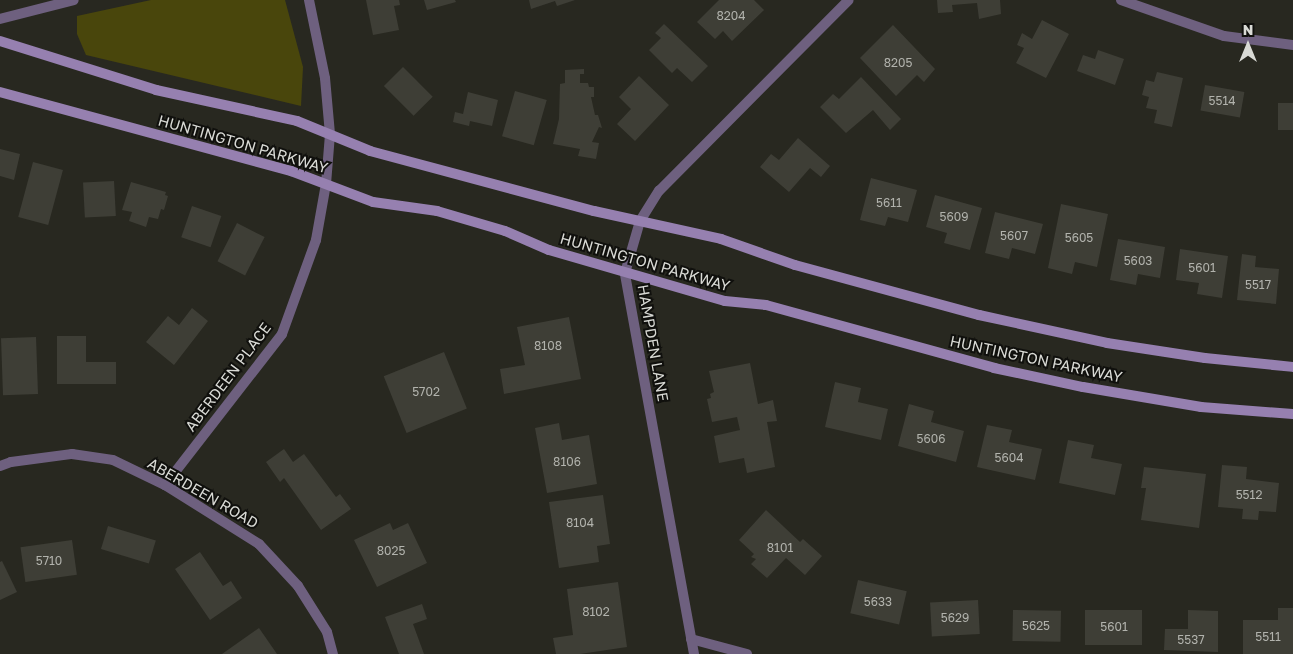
<!DOCTYPE html>
<style>
body{margin:0}
#map{position:relative;width:1293px;height:654px;overflow:hidden;background:#282820;font-family:"Golos Text",sans-serif}
div>[style]{position:absolute}
.green>*{inset:0;background:#49460c}
.building>*{inset:0;background:#3e3e36;transform-origin:0 0}
.street>*{height:10px;margin:-5px;padding:0 5px;transform-origin:5px;border-radius:5px;background:#6e607f}
.secondary>*{height:10px;margin:-5px;padding:0 5px;transform-origin:5px;border-radius:5px;background:#9680b0}
span{translate:-50% -50%;white-space:nowrap;text-align:center;line-height:1.15;-webkit-text-stroke:4px #10100d;paint-order:stroke}
.number-label{font-size:12px;color:#b2b3ad}
.number-label span{-webkit-text-stroke-width:0}
.street-label{font-size:15px;color:#d9dad5}
.north{position:absolute;left:1223px;top:20px;width:50px;height:50px;-webkit-text-stroke:4px #10100d;paint-order:stroke;rotate:0deg;font-size:14px;font-weight:700;line-height:20px;text-align:center;color:#d9dad5}
.north::after{content:'';display:block;margin:auto;width:18px;height:22px;background:#d9dad5;clip-path:polygon(50% 0,100% 100%,50% 72%,0 100%)}
</style>
<div id="map">
<div class="green">
<div style="clip-path:polygon(151px 0,285px 0,303px 67px,301px 106px,86px 55px,77px 34px,77px 16px)"></div>
</div>
<div class="building">
<div style="clip-path:polygon(366px 0,399px 0,400px 5px,394px 6px,399px 30px,373px 35px)"></div>
<div style="clip-path:polygon(424px 0,455px 0,456px 2px,427px 10px)"></div>
<div style="clip-path:polygon(529px 0,575px 0,557px 6px,555px 1px,531px 9px)"></div>
<div style="clip-path:polygon(719px 0,754px 0,764px 10px,732px 41px,723px 31px,715px 39px,697px 22px)"></div>
<div style="clip-path:polygon(937px 0,1000px 0,1001px 14px,979px 19px,977px 3px,952px 5px,953px 12px,938px 13px)"></div>
<div style="clip-path:polygon(1042px 20px,1069px 34px,1046px 78px,1016px 63px,1024px 48px,1017px 45px,1022px 33px,1032px 39px)"></div>
<div style="clip-path:polygon(664px 24px,708px 66px,692px 82px,677px 68px,672px 73px,649px 50px,661px 38px,655px 33px)"></div>
<div style="clip-path:polygon(893px 25px,935px 69px,924px 82px,917px 75px,896px 96px,860px 58px)"></div>
<div style="clip-path:polygon(1098px 50px,1124px 59px,1115px 85px,1077px 71px,1083px 55px,1095px 59px)"></div>
<div style="left:403px;top:67px;width:42px;height:27px;rotate:45deg"></div>
<div style="clip-path:polygon(584px 69px,584px 74px,580px 74px,580px 83px,588px 83px,589px 87px,594px 87px,594px 97px,591px 97px,595px 115px,598px 115px,602px 128px,599px 127px,592px 142px,599px 143px,596px 159px,578px 156px,580px 149px,553px 144px,559px 119px,560px 84px,565px 83px,565px 70px)"></div>
<div style="clip-path:polygon(1157px 72px,1183px 78px,1172px 127px,1154px 123px,1157px 110px,1146px 108px,1149px 97px,1142px 95px,1146px 80px,1154px 82px)"></div>
<div style="clip-path:polygon(639px 76px,669px 105px,635px 141px,617px 124px,631px 109px,619px 97px)"></div>
<div style="clip-path:polygon(861px 77px,901px 119px,890px 130px,873px 110px,846px 133px,820px 107px,833px 94px,839px 99px)"></div>
<div style="left:1205px;top:85px;width:40px;height:26px;rotate:10deg"></div>
<div style="left:515px;top:91px;width:33px;height:47px;rotate:16deg"></div>
<div style="clip-path:polygon(468px 92px,498px 100px,492px 126px,470px 121px,469px 126px,453px 122px,455px 112px,463px 114px)"></div>
<div style="left:1278px;top:103px;width:15px;height:27px"></div>
<div style="clip-path:polygon(798px 138px,830px 166px,821px 177px,810px 168px,789px 192px,760px 167px,771px 154px,779px 160px)"></div>
<div style="clip-path:polygon(0 149px,20px 154px,14px 180px,0 176px)"></div>
<div style="left:33px;top:162px;width:31px;height:57px;rotate:15deg"></div>
<div style="clip-path:polygon(871px 178px,917px 190px,908px 222px,888px 217px,885px 226px,860px 220px)"></div>
<div style="left:114px;top:181px;width:35px;height:31px;rotate:87deg"></div>
<div style="clip-path:polygon(131px 182px,166px 192px,165px 195px,168px 196px,164px 210px,161px 209px,158px 219px,149px 217px,146px 227px,129px 221px,132px 212px,122px 210px)"></div>
<div style="clip-path:polygon(935px 195px,982px 208px,970px 250px,944px 243px,947px 233px,926px 227px)"></div>
<div style="clip-path:polygon(1061px 204px,1108px 214px,1097px 267px,1075px 262px,1072px 274px,1048px 268px)"></div>
<div style="left:192px;top:206px;width:31px;height:33px;rotate:19deg"></div>
<div style="clip-path:polygon(995px 212px,1043px 224px,1035px 254px,1012px 248px,1009px 259px,985px 253px)"></div>
<div style="left:237px;top:223px;width:31px;height:43px;rotate:27deg"></div>
<div style="clip-path:polygon(1118px 239px,1165px 247px,1160px 278px,1138px 274px,1136px 285px,1110px 280px)"></div>
<div style="clip-path:polygon(1180px 249px,1228px 256px,1222px 298px,1197px 294px,1199px 283px,1176px 280px)"></div>
<div style="clip-path:polygon(1242px 254px,1256px 256px,1255px 267px,1279px 269px,1276px 304px,1237px 300px)"></div>
<div style="clip-path:polygon(192px 308px,208px 321px,174px 365px,146px 342px,168px 316px,179px 325px)"></div>
<div style="clip-path:polygon(569px 317px,581px 379px,504px 394px,500px 369px,525px 365px,517px 327px)"></div>
<div style="clip-path:polygon(57px 336px,86px 336px,86px 362px,116px 362px,116px 384px,57px 384px)"></div>
<div style="left:36px;top:337px;width:57px;height:35px;rotate:88deg"></div>
<div style="left:444px;top:352px;width:61px;height:65px;rotate:68deg"></div>
<div style="clip-path:polygon(750px 363px,758px 404px,773px 400px,777px 421px,767px 422px,775px 467px,747px 473px,744px 458px,719px 463px,714px 436px,740px 430px,737px 417px,712px 422px,707px 399px,711px 398px,710px 394px,714px 392px,709px 371px)"></div>
<div style="clip-path:polygon(835px 382px,861px 388px,858px 402px,888px 409px,881px 440px,825px 427px)"></div>
<div style="clip-path:polygon(909px 404px,934px 411px,931px 422px,964px 431px,956px 462px,898px 446px)"></div>
<div style="clip-path:polygon(559px 423px,562px 440px,589px 435px,597px 484px,547px 493px,535px 428px)"></div>
<div style="clip-path:polygon(987px 425px,1012px 430px,1009px 442px,1042px 449px,1035px 480px,977px 467px)"></div>
<div style="clip-path:polygon(1068px 440px,1094px 445px,1091px 458px,1122px 464px,1115px 495px,1059px 483px)"></div>
<div style="clip-path:polygon(284px 449px,293px 462px,304px 454px,336px 497px,340px 494px,351px 509px,321px 530px,284px 478px,280px 482px,266px 462px)"></div>
<div style="clip-path:polygon(1222px 465px,1247px 467px,1246px 479px,1279px 483px,1276px 512px,1259px 511px,1258px 520px,1242px 519px,1243px 509px,1218px 507px)"></div>
<div style="clip-path:polygon(1144px 467px,1206px 474px,1199px 528px,1141px 520px,1146px 488px,1141px 488px)"></div>
<div style="clip-path:polygon(603px 495px,610px 544px,597px 546px,599px 562px,559px 568px,549px 502px)"></div>
<div style="clip-path:polygon(766px 510px,800px 542px,803px 539px,822px 556px,805px 575px,786px 558px,767px 578px,751px 564px,756px 559px,751px 557px,754px 554px,739px 540px)"></div>
<div style="clip-path:polygon(390px 523px,393px 530px,408px 523px,427px 563px,377px 587px,354px 540px)"></div>
<div style="left:108px;top:526px;width:50px;height:24px;rotate:17deg"></div>
<div style="left:72px;top:540px;width:35px;height:52px;rotate:82deg"></div>
<div style="clip-path:polygon(200px 552px,223px 586px,231px 581px,242px 598px,210px 620px,175px 569px)"></div>
<div style="clip-path:polygon(2px 561px,17px 592px,0 600px,0 562px)"></div>
<div style="left:858px;top:580px;width:50px;height:34px;rotate:13deg"></div>
<div style="clip-path:polygon(618px 582px,627px 647px,580px 654px,556px 654px,553px 638px,573px 635px,567px 589px)"></div>
<div style="left:978px;top:600px;width:34px;height:48px;rotate:87deg"></div>
<div style="clip-path:polygon(422px 604px,427px 619px,413px 624px,424px 654px,399px 654px,385px 617px)"></div>
<div style="clip-path:polygon(1278px 608px,1293px 608px,1293px 654px,1243px 654px,1243px 620px,1278px 620px)"></div>
<div style="left:1013px;top:610px;width:48px;height:31px;rotate:1deg"></div>
<div style="left:1085px;top:610px;width:57px;height:35px"></div>
<div style="clip-path:polygon(1188px 610px,1218px 611px,1218px 652px,1164px 650px,1165px 629px,1188px 629px)"></div>
<div style="clip-path:polygon(259px 628px,277px 654px,222px 654px)"></div>
</div>
<div class="street">
<div style="left:1121px;top:0;width:109px;rotate:19.3deg"></div>
<div style="left:1224px;top:36px;width:70px;rotate:7.4deg"></div>
<div style="left:0;top:19px;width:76px;rotate:-14.4deg"></div>
<div style="left:0;top:466px;width:12px;rotate:-20deg"></div>
<div style="left:11px;top:462px;width:62px;rotate:-7.5deg"></div>
<div style="left:72px;top:454px;width:41px;rotate:8.3deg"></div>
<div style="left:113px;top:460px;width:58px;rotate:25.7deg"></div>
<div style="left:165px;top:485px;width:111px;rotate:32.1deg"></div>
<div style="left:259px;top:544px;width:57px;rotate:47.1deg"></div>
<div style="left:298px;top:586px;width:54px;rotate:57.8deg"></div>
<div style="left:327px;top:632px;width:23px;rotate:75deg"></div>
<div style="left:165px;top:485px;width:191px;rotate:-52.2deg"></div>
<div style="left:282px;top:334px;width:100px;rotate:-70.1deg"></div>
<div style="left:316px;top:240px;width:57px;rotate:-79.9deg"></div>
<div style="left:326px;top:184px;width:50px;rotate:-85.4deg"></div>
<div style="left:330px;top:134px;width:56px;rotate:-95.1deg"></div>
<div style="left:325px;top:78px;width:80px;rotate:-101.6deg"></div>
<div style="left:691px;top:639px;width:58px;rotate:15deg"></div>
<div style="left:694px;top:654px;width:387px;rotate:-100.3deg"></div>
<div style="left:625px;top:273px;width:54px;rotate:-73.9deg"></div>
<div style="left:640px;top:221px;width:36px;rotate:-58deg"></div>
<div style="left:659px;top:191px;width:269px;rotate:-45.2deg"></div>
</div>
<div class="secondary">
<div style="left:0;top:41px;width:164px;rotate:17.4deg"></div>
<div style="left:156px;top:90px;width:144px;rotate:12.4deg"></div>
<div style="left:297px;top:121px;width:79px;rotate:22.3deg"></div>
<div style="left:370px;top:151px;width:232px;rotate:15deg"></div>
<div style="left:594px;top:211px;width:130px;rotate:12.4deg"></div>
<div style="left:721px;top:239px;width:78px;rotate:19.4deg"></div>
<div style="left:795px;top:265px;width:191px;rotate:15.2deg"></div>
<div style="left:979px;top:315px;width:131px;rotate:12.3deg"></div>
<div style="left:1107px;top:343px;width:99px;rotate:8.7deg"></div>
<div style="left:1205px;top:358px;width:88px;rotate:5.8deg"></div>
<div style="left:0;top:92px;width:302px;rotate:15.2deg"></div>
<div style="left:291px;top:171px;width:88px;rotate:20.7deg"></div>
<div style="left:373px;top:202px;width:65px;rotate:8deg"></div>
<div style="left:437px;top:211px;width:71px;rotate:16.4deg"></div>
<div style="left:505px;top:231px;width:48px;rotate:23.4deg"></div>
<div style="left:549px;top:250px;width:183px;rotate:16.2deg"></div>
<div style="left:725px;top:301px;width:41px;rotate:5.6deg"></div>
<div style="left:766px;top:305px;width:237px;rotate:15.4deg"></div>
<div style="left:994px;top:368px;width:91px;rotate:12.1deg"></div>
<div style="left:1083px;top:387px;width:120px;rotate:9.6deg"></div>
<div style="left:1201px;top:407px;width:92px;rotate:4.4deg"></div>
</div>
<div class="number-label">
<span style="left:731px;top:16px">8204</span>
<span style="left:898px;top:63px">8205</span>
<span style="left:1222px;top:101px">5514</span>
<span style="left:889px;top:203px">5611</span>
<span style="left:954px;top:217px">5609</span>
<span style="left:1014px;top:236px">5607</span>
<span style="left:1079px;top:238px">5605</span>
<span style="left:1138px;top:261px">5603</span>
<span style="left:1202px;top:268px">5601</span>
<span style="left:1258px;top:285px">5517</span>
<span style="left:548px;top:346px">8108</span>
<span style="left:426px;top:392px">5702</span>
<span style="left:931px;top:439px">5606</span>
<span style="left:1009px;top:458px">5604</span>
<span style="left:567px;top:462px">8106</span>
<span style="left:1249px;top:495px">5512</span>
<span style="left:580px;top:523px">8104</span>
<span style="left:780px;top:548px">8101</span>
<span style="left:391px;top:551px">8025</span>
<span style="left:49px;top:561px">5710</span>
<span style="left:878px;top:602px">5633</span>
<span style="left:596px;top:612px">8102</span>
<span style="left:955px;top:618px">5629</span>
<span style="left:1036px;top:626px">5625</span>
<span style="left:1114px;top:627px">5601</span>
<span style="left:1268px;top:637px">5511</span>
<span style="left:1191px;top:640px">5537</span>
</div>
<div class="street-label">
<span style="left:243px;top:144px;rotate:16deg">HUNTINGTON PARKWAY</span>
<span style="left:645px;top:262px;rotate:16deg">HUNTINGTON PARKWAY</span>
<span style="left:653px;top:343px;rotate:80deg">HAMPDEN LANE</span>
<span style="left:1036px;top:359px;rotate:12deg">HUNTINGTON PARKWAY</span>
<span style="left:228px;top:377px;rotate:-53deg">ABERDEEN PLACE</span>
<span style="left:203px;top:493px;rotate:30deg">ABERDEEN ROAD</span>
</div>
<div class="north">N</div>
</div>
